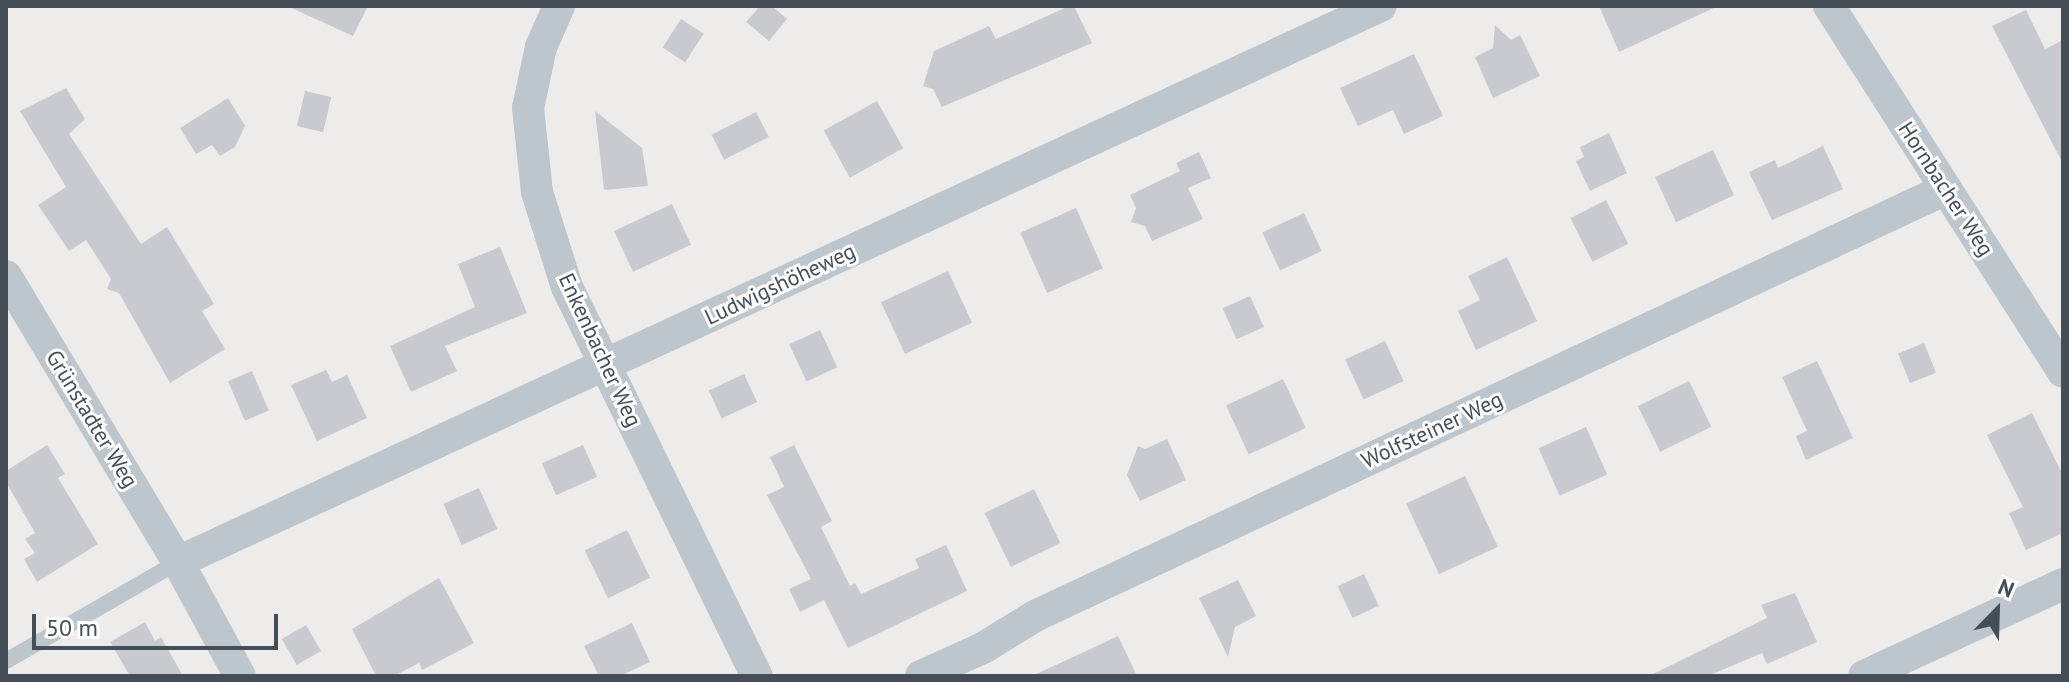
<!DOCTYPE html>
<meta charset="utf-8">
<style>
body{margin:0}
#map{position:relative;width:2069px;height:682px;overflow:hidden;background:#eeeceb;font-family:"PT Sans",sans-serif}
div>[style]{position:absolute}
.building>*{inset:0;background:#c9cad0;transform-origin:0 0}
.service>*{height:16px;margin:-8px;padding:0 8px;transform-origin:8px;border-radius:8px;background:#bdc5cd}
.minor>*{height:32px;margin:-16px;padding:0 16px;transform-origin:16px;border-radius:16px;background:#bdc5cd}
span{translate:-50% -50%;white-space:nowrap;text-align:center;line-height:1.15;-webkit-text-stroke:6px #fff;paint-order:stroke}
.street-label{font-size:22px;color:#454e57}
.frame{position:absolute;inset:0;border:8px solid #454e57;pointer-events:none}
.north{position:absolute;left:1957px;top:570px;width:80px;height:80px;-webkit-text-stroke:6px #fff;paint-order:stroke;rotate:23deg;font-size:22px;font-weight:700;line-height:32px;text-align:center;color:#454e57}
.north::after{content:'';display:block;margin:auto;width:28px;height:36px;background:#454e57;clip-path:polygon(50% 0,100% 100%,50% 72%,0 100%)}
.scale{position:absolute;left:32px;top:614px;width:246px;height:36px;box-sizing:border-box;border:4px solid #454e57;border-top:0;padding-left:10px;font-size:24px;line-height:28px;white-space:nowrap;color:#454e57;-webkit-text-stroke:6px #fff;paint-order:stroke}
</style>
<div id="map">
<div class="building">
<div style="clip-path:polygon(287px 6px,368px 6px,353px 36px)"></div>
<div style="clip-path:polygon(760px 6px,772px 6px,787px 19px,769px 41px,746px 22px)"></div>
<div style="clip-path:polygon(1069px 6px,1074px 6px,1092px 43px,942px 107px,933px 89px,923px 86px,934px 51px,989px 26px,996px 39px)"></div>
<div style="clip-path:polygon(1599px 6px,1718px 6px,1619px 52px)"></div>
<div style="clip-path:polygon(2026px 10px,2045px 49px,2063px 40px,2063px 164px,1992px 26px)"></div>
<div style="left:681px;top:19px;width:27px;height:34px;rotate:33deg"></div>
<div style="clip-path:polygon(1495px 25px,1511px 40px,1520px 35px,1540px 76px,1493px 98px,1475px 57px,1493px 48px)"></div>
<div style="clip-path:polygon(1414px 54px,1443px 116px,1404px 134px,1393px 110px,1358px 126px,1340px 88px)"></div>
<div style="clip-path:polygon(66px 88px,85px 119px,69px 134px,141px 244px,167px 227px,214px 304px,202px 311px,225px 349px,170px 383px,119px 293px,107px 289px,111px 279px,86px 240px,69px 251px,38px 205px,66px 187px,20px 111px)"></div>
<div style="left:305px;top:91px;width:27px;height:36px;rotate:13deg"></div>
<div style="clip-path:polygon(228px 98px,245px 126px,235px 147px,220px 156px,212px 145px,196px 154px,180px 128px)"></div>
<div style="left:877px;top:101px;width:54px;height:61px;rotate:61deg"></div>
<div style="clip-path:polygon(595px 111px,642px 148px,648px 186px,604px 190px)"></div>
<div style="left:756px;top:112px;width:28px;height:50px;rotate:63deg"></div>
<div style="clip-path:polygon(1609px 133px,1627px 173px,1590px 191px,1576px 161px,1584px 157px,1580px 147px)"></div>
<div style="clip-path:polygon(1823px 146px,1843px 189px,1772px 220px,1749px 172px,1775px 160px,1778px 168px)"></div>
<div style="left:1713px;top:150px;width:50px;height:64px;rotate:65deg"></div>
<div style="clip-path:polygon(1199px 152px,1211px 178px,1188px 188px,1203px 219px,1152px 241px,1145px 226px,1131px 222px,1136px 208px,1130px 195px,1180px 171px,1176px 163px)"></div>
<div style="left:1606px;top:200px;width:49px;height:40px;rotate:63deg"></div>
<div style="left:672px;top:204px;width:45px;height:64px;rotate:65deg"></div>
<div style="left:1076px;top:208px;width:66px;height:61px;rotate:66deg"></div>
<div style="left:1304px;top:213px;width:42px;height:46px;rotate:65deg"></div>
<div style="clip-path:polygon(500px 247px,527px 313px,445px 346px,457px 371px,411px 392px,390px 346px,475px 307px,458px 264px)"></div>
<div style="clip-path:polygon(1507px 257px,1537px 321px,1476px 350px,1458px 311px,1480px 300px,1468px 276px)"></div>
<div style="left:948px;top:271px;width:57px;height:74px;rotate:65deg"></div>
<div style="left:1250px;top:296px;width:34px;height:30px;rotate:66deg"></div>
<div style="left:820px;top:330px;width:41px;height:34px;rotate:65deg"></div>
<div style="left:1385px;top:341px;width:44px;height:44px;rotate:65deg"></div>
<div style="left:1924px;top:343px;width:32px;height:28px;rotate:68deg"></div>
<div style="clip-path:polygon(1817px 361px,1853px 438px,1806px 460px,1796px 436px,1807px 431px,1782px 377px)"></div>
<div style="clip-path:polygon(326px 370px,332px 382px,347px 375px,367px 418px,317px 441px,291px 385px)"></div>
<div style="left:252px;top:371px;width:43px;height:26px;rotate:67deg"></div>
<div style="left:744px;top:374px;width:31px;height:39px;rotate:65deg"></div>
<div style="left:1283px;top:379px;width:54px;height:63px;rotate:65deg"></div>
<div style="left:1689px;top:381px;width:51px;height:57px;rotate:64deg"></div>
<div style="clip-path:polygon(2032px 413px,2063px 475px,2063px 533px,2026px 550px,2009px 513px,2023px 507px,1987px 435px)"></div>
<div style="left:1586px;top:427px;width:52px;height:52px;rotate:66deg"></div>
<div style="clip-path:polygon(1167px 439px,1186px 480px,1140px 501px,1127px 475px,1138px 446px,1145px 449px)"></div>
<div style="clip-path:polygon(47px 445px,65px 474px,58px 478px,98px 544px,37px 582px,24px 559px,35px 553px,25px 539px,35px 533px,6px 482px,6px 471px)"></div>
<div style="left:583px;top:445px;width:35px;height:45px;rotate:66deg"></div>
<div style="clip-path:polygon(794px 445px,832px 521px,821px 527px,850px 586px,855px 583px,861px 594px,919px 568px,915px 559px,946px 545px,967px 591px,848px 648px,824px 600px,800px 612px,789px 589px,811px 579px,767px 495px,784px 487px,770px 457px)"></div>
<div style="left:1465px;top:476px;width:78px;height:65px;rotate:65deg"></div>
<div style="left:479px;top:488px;width:45px;height:39px;rotate:66deg"></div>
<div style="left:1034px;top:489px;width:60px;height:55px;rotate:64deg"></div>
<div style="left:627px;top:530px;width:53px;height:47px;rotate:64deg"></div>
<div style="left:1364px;top:574px;width:35px;height:29px;rotate:65deg"></div>
<div style="clip-path:polygon(439px 578px,474px 643px,422px 670px,419px 663px,394px 676px,376px 676px,352px 629px)"></div>
<div style="clip-path:polygon(1238px 580px,1256px 616px,1235px 627px,1228px 657px,1199px 598px)"></div>
<div style="clip-path:polygon(1795px 593px,1817px 642px,1767px 664px,1762px 653px,1708px 676px,1649px 676px,1767px 618px,1761px 605px)"></div>
<div style="clip-path:polygon(145px 622px,155px 641px,161px 637px,183px 676px,130px 676px,110px 642px)"></div>
<div style="clip-path:polygon(632px 623px,650px 662px,620px 676px,599px 676px,584px 646px)"></div>
<div style="left:306px;top:625px;width:30px;height:28px;rotate:60deg"></div>
<div style="clip-path:polygon(1118px 636px,1137px 676px,1032px 676px,1086px 651px)"></div>
</div>
<div class="service">
<div style="left:6px;top:661px;width:198px;rotate:-29.9deg"></div>
</div>
<div class="minor">
<div style="left:559px;top:6px;width:45px;rotate:113.7deg"></div>
<div style="left:541px;top:47px;width:62px;rotate:102deg"></div>
<div style="left:528px;top:108px;width:84px;rotate:83.9deg"></div>
<div style="left:537px;top:192px;width:100px;rotate:72.5deg"></div>
<div style="left:567px;top:287px;width:433px;rotate:64deg"></div>
<div style="left:1829px;top:6px;width:434px;rotate:57.4deg"></div>
<div style="left:6px;top:276px;width:334px;rotate:59deg"></div>
<div style="left:178px;top:562px;width:130px;rotate:61.5deg"></div>
<div style="left:178px;top:562px;width:1325px;rotate:-24.81deg"></div>
<div style="left:921px;top:676px;width:68px;rotate:-24.3deg"></div>
<div style="left:983px;top:648px;width:61px;rotate:-31.6deg"></div>
<div style="left:1035px;top:616px;width:1006px;rotate:-25.11deg"></div>
<div style="left:1864px;top:676px;width:219px;rotate:-24.8deg"></div>
</div>
<div class="street-label">
<span style="left:1946px;top:189px;rotate:57deg">Hornbacher Weg</span>
<span style="left:780px;top:284px;rotate:-25deg">Ludwigshöheweg</span>
<span style="left:600px;top:350px;rotate:65deg">Enkenbacher Weg</span>
<span style="left:92px;top:419px;rotate:59deg">Grünstadter Weg</span>
<span style="left:1432px;top:430px;rotate:-25deg">Wolfsteiner Weg</span>
</div>
<div class="frame"></div>
<div class="north">N</div>
<div class="scale">50 m</div>
</div>
